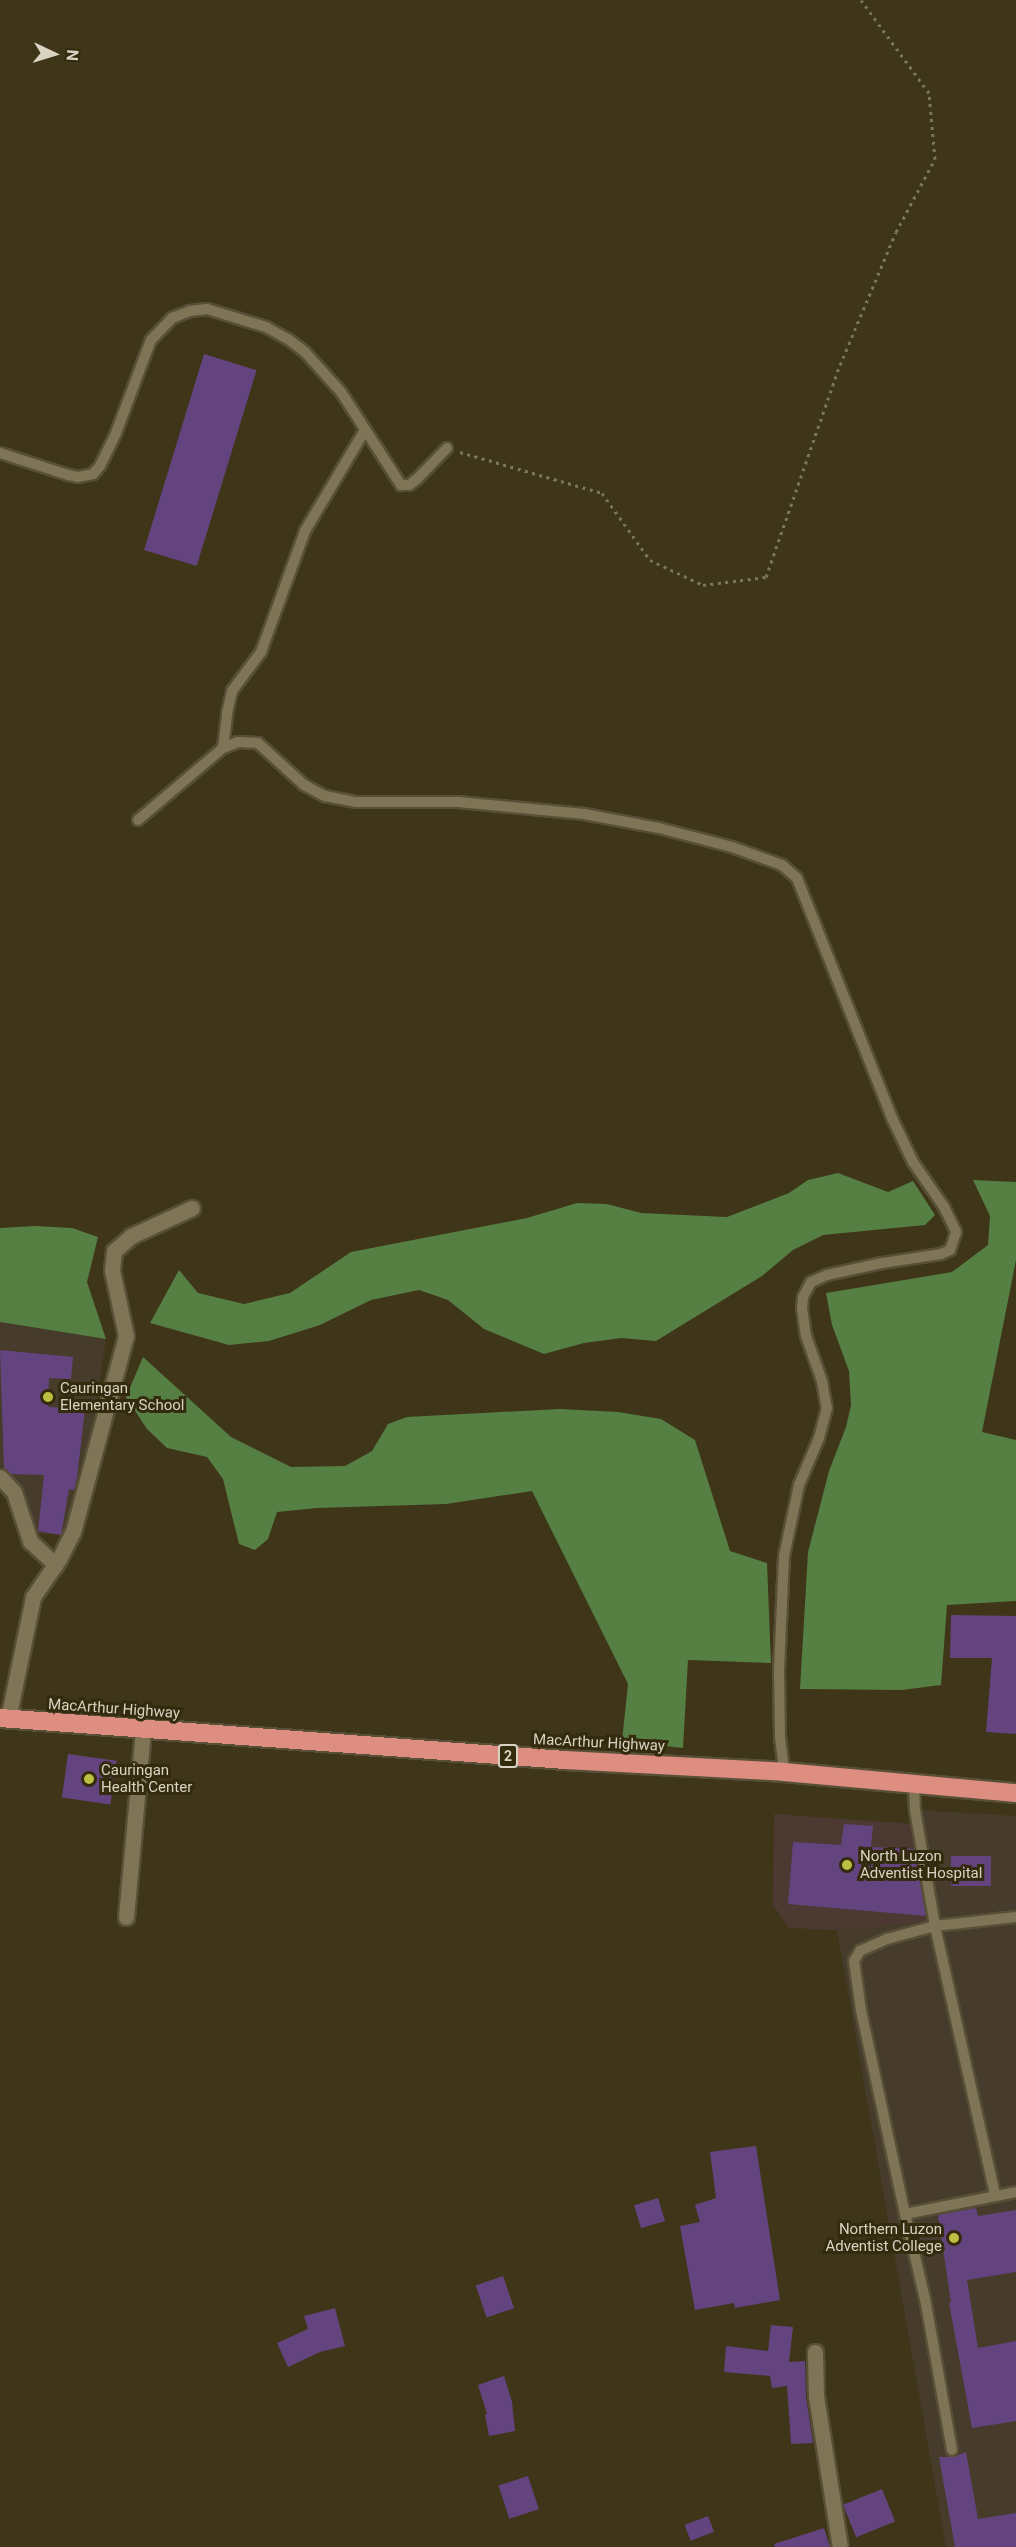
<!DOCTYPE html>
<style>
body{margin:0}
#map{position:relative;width:1016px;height:2547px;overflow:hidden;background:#3f3519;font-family:Roboto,sans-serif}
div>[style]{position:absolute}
.education>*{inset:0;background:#473c2c}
.medical>*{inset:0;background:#4c3932}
.forest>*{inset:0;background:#557f43}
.building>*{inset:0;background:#64447f;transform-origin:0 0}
.path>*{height:3px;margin-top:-1.5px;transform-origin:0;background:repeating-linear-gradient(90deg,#7d755d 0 3px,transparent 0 7.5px)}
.roads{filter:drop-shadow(2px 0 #575037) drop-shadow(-2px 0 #575037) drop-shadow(0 2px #575037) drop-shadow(0 -2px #575037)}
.lane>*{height:10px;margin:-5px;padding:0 5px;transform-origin:5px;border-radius:5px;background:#7f7556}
.street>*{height:15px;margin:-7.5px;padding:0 7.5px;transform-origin:7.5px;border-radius:7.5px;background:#7f7556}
.highway>*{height:18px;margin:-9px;padding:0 9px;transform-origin:9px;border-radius:9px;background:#dd8e80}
.dots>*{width:16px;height:16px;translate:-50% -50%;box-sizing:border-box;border:3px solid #342b0e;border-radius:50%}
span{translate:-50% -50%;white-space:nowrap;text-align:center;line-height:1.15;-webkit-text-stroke:6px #342b0e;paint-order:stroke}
.shield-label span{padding:2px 4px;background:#342b0e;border:2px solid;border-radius:4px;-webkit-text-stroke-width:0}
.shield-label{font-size:14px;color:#d8d3c2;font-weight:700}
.poi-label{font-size:15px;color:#d8d3c2}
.left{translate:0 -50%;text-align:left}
.right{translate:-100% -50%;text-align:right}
.street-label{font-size:15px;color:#d8d3c2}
.north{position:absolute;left:24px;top:24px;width:60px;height:60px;-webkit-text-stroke:4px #342b0e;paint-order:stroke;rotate:94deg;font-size:16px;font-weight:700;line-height:24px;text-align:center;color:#d8d3c2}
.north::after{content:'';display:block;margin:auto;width:21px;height:27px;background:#d8d3c2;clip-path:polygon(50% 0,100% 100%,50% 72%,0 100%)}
</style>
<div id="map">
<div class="education">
<div style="clip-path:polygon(0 1322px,106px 1339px,88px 1456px,63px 1535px,29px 1533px,0 1472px)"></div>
<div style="clip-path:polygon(915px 1810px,1016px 1816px,1016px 2547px,946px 2547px,837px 1930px,932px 1921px)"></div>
</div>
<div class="medical">
<div style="clip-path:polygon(774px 1814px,913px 1824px,932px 1921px,837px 1930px,789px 1928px,773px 1905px)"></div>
</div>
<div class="forest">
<div style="clip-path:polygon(838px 1173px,888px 1192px,913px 1181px,935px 1215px,925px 1225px,823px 1235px,793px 1250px,762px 1276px,656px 1341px,621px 1338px,584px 1343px,544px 1354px,484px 1329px,448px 1300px,419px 1290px,371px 1300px,320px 1325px,269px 1341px,229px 1345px,150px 1323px,179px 1270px,198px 1293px,244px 1304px,290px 1293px,351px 1252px,527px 1218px,577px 1203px,607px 1204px,641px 1213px,727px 1217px,789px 1193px,808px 1180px)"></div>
<div style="clip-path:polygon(973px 1180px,1016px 1182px,1016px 1260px,982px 1432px,1016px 1440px,1016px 1601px,947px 1605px,941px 1685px,902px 1690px,800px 1689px,808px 1552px,829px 1471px,846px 1427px,851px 1405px,849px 1371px,832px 1325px,826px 1293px,952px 1272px,988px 1245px,990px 1216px)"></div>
<div style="clip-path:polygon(35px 1226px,72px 1228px,98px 1237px,87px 1282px,106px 1339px,0 1322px,0 1228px)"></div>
<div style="clip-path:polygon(143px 1357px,231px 1437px,291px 1467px,345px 1466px,372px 1451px,388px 1424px,407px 1417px,560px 1409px,618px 1412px,661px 1419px,695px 1440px,730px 1551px,767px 1563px,771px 1663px,688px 1660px,683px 1748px,622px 1741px,628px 1684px,532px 1491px,446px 1504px,317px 1508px,277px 1512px,268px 1539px,255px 1550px,239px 1544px,223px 1479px,207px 1457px,167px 1448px,147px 1429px,126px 1397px)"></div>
</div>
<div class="building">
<div style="left:204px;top:354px;width:55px;height:205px;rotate:17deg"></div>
<div style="clip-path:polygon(0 1350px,73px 1357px,71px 1379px,49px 1378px,48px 1407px,85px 1409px,77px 1478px,74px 1490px,69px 1489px,61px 1535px,38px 1531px,44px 1475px,11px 1474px,4px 1468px)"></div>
<div style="clip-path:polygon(951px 1615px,1016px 1616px,1016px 1734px,986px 1732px,992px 1658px,950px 1658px)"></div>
<div style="left:68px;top:1754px;width:49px;height:44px;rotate:8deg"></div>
<div style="clip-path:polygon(844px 1824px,873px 1826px,871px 1847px,914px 1849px,926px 1916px,788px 1904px,793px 1842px,841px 1845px)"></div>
<div style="left:951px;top:1856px;width:40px;height:30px"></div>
<div style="clip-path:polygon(756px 2146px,780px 2300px,735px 2308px,734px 2303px,695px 2310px,680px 2226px,700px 2222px,695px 2205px,716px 2198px,710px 2152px)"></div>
<div style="left:658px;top:2198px;width:24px;height:25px;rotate:73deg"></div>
<div style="clip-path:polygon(976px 2208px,978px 2216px,1016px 2210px,1016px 2272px,967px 2280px,978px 2348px,1016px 2341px,1016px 2421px,972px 2428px,949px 2303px,951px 2302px,938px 2215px)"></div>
<div style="left:503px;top:2276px;width:34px;height:29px;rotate:71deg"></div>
<div style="clip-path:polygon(335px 2308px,345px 2346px,320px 2352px,288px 2367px,277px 2343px,308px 2329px,304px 2316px)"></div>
<div style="clip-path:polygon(771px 2325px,793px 2327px,789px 2362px,805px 2361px,806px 2397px,813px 2443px,791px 2444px,787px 2386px,772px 2388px,770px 2376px,724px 2372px,726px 2346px,768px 2351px)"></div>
<div style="clip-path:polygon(504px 2376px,512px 2402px,515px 2431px,489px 2436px,485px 2415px,487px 2414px,478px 2385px)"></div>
<div style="clip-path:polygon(966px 2452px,978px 2519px,1016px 2513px,1016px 2547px,955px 2547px,939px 2457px,954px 2457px)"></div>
<div style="left:528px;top:2476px;width:35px;height:31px;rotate:72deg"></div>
<div style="left:882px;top:2489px;width:35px;height:42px;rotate:68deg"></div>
<div style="left:708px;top:2516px;width:17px;height:25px;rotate:69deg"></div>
<div style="clip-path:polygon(824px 2528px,830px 2547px,775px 2547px,774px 2544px)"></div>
</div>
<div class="path">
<div style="left:460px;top:452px;width:148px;rotate:16.1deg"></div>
<div style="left:602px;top:493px;width:82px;rotate:54.4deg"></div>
<div style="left:650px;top:560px;width:59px;rotate:25.3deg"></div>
<div style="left:703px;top:585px;width:64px;rotate:-7.2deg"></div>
<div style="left:766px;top:577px;width:225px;rotate:-70.8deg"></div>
<div style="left:840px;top:365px;width:144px;rotate:-67.2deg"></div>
<div style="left:896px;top:232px;width:83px;rotate:-61.9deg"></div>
<div style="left:935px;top:159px;width:66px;rotate:-95.2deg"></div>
<div style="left:929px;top:93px;width:115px;rotate:-126.2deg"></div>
</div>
<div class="roads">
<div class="lane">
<div style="left:0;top:453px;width:71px;rotate:17.9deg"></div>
<div style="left:68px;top:475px;width:10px;rotate:11deg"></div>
<div style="left:78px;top:477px;width:15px;rotate:-11deg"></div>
<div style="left:93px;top:474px;width:11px;rotate:-49deg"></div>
<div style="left:100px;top:466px;width:37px;rotate:-64deg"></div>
<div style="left:116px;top:433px;width:99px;rotate:-69.4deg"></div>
<div style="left:151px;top:340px;width:30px;rotate:-46deg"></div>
<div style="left:172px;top:318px;width:19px;rotate:-21deg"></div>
<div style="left:190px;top:311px;width:17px;rotate:-7deg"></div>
<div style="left:207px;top:309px;width:62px;rotate:17deg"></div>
<div style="left:266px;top:327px;width:25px;rotate:29deg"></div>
<div style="left:288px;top:339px;width:21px;rotate:37deg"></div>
<div style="left:305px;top:352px;width:54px;rotate:48deg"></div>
<div style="left:341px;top:392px;width:111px;rotate:57.2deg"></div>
<div style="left:401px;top:485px;width:8px"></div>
<div style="left:409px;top:485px;width:10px;rotate:-37deg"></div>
<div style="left:417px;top:479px;width:43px;rotate:-45.9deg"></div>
<div style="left:223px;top:748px;width:35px;rotate:-83deg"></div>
<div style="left:227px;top:713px;width:23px;rotate:-77deg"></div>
<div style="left:232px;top:691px;width:49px;rotate:-53.4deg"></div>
<div style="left:261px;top:652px;width:129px;rotate:-70deg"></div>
<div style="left:305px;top:531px;width:117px;rotate:-59.3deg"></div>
<div style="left:138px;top:820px;width:111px;rotate:-40.3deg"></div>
<div style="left:223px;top:748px;width:16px;rotate:-22deg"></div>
<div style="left:238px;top:742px;width:20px;rotate:3deg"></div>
<div style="left:258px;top:743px;width:62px;rotate:42.4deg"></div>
<div style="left:304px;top:785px;width:24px;rotate:28deg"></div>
<div style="left:325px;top:796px;width:32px;rotate:11deg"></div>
<div style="left:356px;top:802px;width:102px"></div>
<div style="left:458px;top:802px;width:127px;rotate:5.4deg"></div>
<div style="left:584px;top:814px;width:76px;rotate:10.6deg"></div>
<div style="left:659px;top:828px;width:75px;rotate:14.6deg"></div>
<div style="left:732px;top:847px;width:53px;rotate:19.8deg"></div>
<div style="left:782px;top:865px;width:20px;rotate:41deg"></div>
<div style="left:797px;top:878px;width:258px;rotate:68.4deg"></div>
<div style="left:892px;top:1118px;width:49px;rotate:64.5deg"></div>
<div style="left:913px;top:1162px;width:55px;rotate:55.4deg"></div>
<div style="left:944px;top:1207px;width:28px;rotate:64deg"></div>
<div style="left:956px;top:1232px;width:19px;rotate:108deg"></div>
<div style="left:950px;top:1250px;width:10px;rotate:156deg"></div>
<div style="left:941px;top:1254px;width:60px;rotate:171.3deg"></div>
<div style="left:882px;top:1263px;width:56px;rotate:167.7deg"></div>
<div style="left:827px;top:1275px;width:17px;rotate:156deg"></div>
<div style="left:811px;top:1282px;width:17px;rotate:118deg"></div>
<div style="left:803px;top:1297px;width:11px;rotate:95deg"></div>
<div style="left:802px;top:1308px;width:28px;rotate:82deg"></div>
<div style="left:806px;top:1336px;width:48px;rotate:70.4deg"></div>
<div style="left:822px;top:1381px;width:27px;rotate:80deg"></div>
<div style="left:827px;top:1408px;width:31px;rotate:105deg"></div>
<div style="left:819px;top:1438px;width:51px;rotate:113.1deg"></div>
<div style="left:799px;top:1485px;width:73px;rotate:101.9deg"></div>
<div style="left:784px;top:1556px;width:116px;rotate:92.5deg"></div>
<div style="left:779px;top:1672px;width:65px;rotate:89.1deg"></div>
<div style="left:780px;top:1737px;width:35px;rotate:83deg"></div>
<div style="left:914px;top:1784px;width:26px;rotate:88deg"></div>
<div style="left:915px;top:1810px;width:118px;rotate:80.2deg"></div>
<div style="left:935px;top:1926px;width:275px;rotate:77.4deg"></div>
<div style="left:905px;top:2214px;width:209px;rotate:-102.2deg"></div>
<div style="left:861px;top:2010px;width:49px;rotate:-98.1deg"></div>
<div style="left:854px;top:1961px;width:12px;rotate:-59deg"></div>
<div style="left:860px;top:1951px;width:30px;rotate:-24deg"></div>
<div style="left:887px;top:1939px;width:50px;rotate:-15.2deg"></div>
<div style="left:935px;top:1926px;width:81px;rotate:-6.3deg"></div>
<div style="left:952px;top:2450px;width:153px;rotate:-100.1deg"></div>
<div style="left:925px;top:2299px;width:87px;rotate:-103.2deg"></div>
<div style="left:905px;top:2214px;width:113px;rotate:-11.2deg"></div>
</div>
<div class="street">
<div style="left:0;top:1477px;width:21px;rotate:47deg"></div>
<div style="left:14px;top:1492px;width:52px;rotate:71.9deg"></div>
<div style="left:30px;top:1541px;width:35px;rotate:43deg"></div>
<div style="left:8px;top:1719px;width:125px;rotate:-78.4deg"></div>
<div style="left:33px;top:1597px;width:46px;rotate:-55.6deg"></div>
<div style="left:59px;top:1559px;width:30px;rotate:-63deg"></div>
<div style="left:73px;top:1532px;width:203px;rotate:-74.9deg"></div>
<div style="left:126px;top:1336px;width:67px;rotate:-102deg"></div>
<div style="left:112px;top:1270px;width:19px;rotate:-84deg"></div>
<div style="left:114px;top:1251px;width:23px;rotate:-41deg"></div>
<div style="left:131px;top:1236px;width:67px;rotate:-24.7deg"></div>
<div style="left:126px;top:1917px;width:188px;rotate:-84.8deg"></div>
<div style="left:815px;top:2352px;width:44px;rotate:88.7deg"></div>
<div style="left:816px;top:2396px;width:153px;rotate:81deg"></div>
</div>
<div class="highway">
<div style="left:0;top:1718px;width:567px;rotate:4.25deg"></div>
<div style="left:565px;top:1760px;width:219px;rotate:3.1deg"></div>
<div style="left:784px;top:1772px;width:233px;rotate:5.2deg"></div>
</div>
</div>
<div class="dots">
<div style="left:48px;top:1397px;background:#bebf42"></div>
<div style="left:89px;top:1779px;background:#bebf42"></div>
<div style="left:847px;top:1865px;background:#bebf42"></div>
<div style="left:954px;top:2238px;background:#bebf42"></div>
</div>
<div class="shield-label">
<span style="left:508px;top:1756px">2</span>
</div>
<div class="poi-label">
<span class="left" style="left:60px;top:1397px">Cauringan<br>Elementary School</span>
<span class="left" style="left:101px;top:1779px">Cauringan<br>Health Center</span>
<span class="left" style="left:860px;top:1865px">North Luzon<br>Adventist Hospital</span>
<span class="right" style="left:942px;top:2238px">Northern Luzon<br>Adventist College</span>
</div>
<div class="street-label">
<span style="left:114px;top:1709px;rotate:4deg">MacArthur Highway</span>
<span style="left:599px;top:1743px;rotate:3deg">MacArthur Highway</span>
</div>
<div class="north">N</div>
</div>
